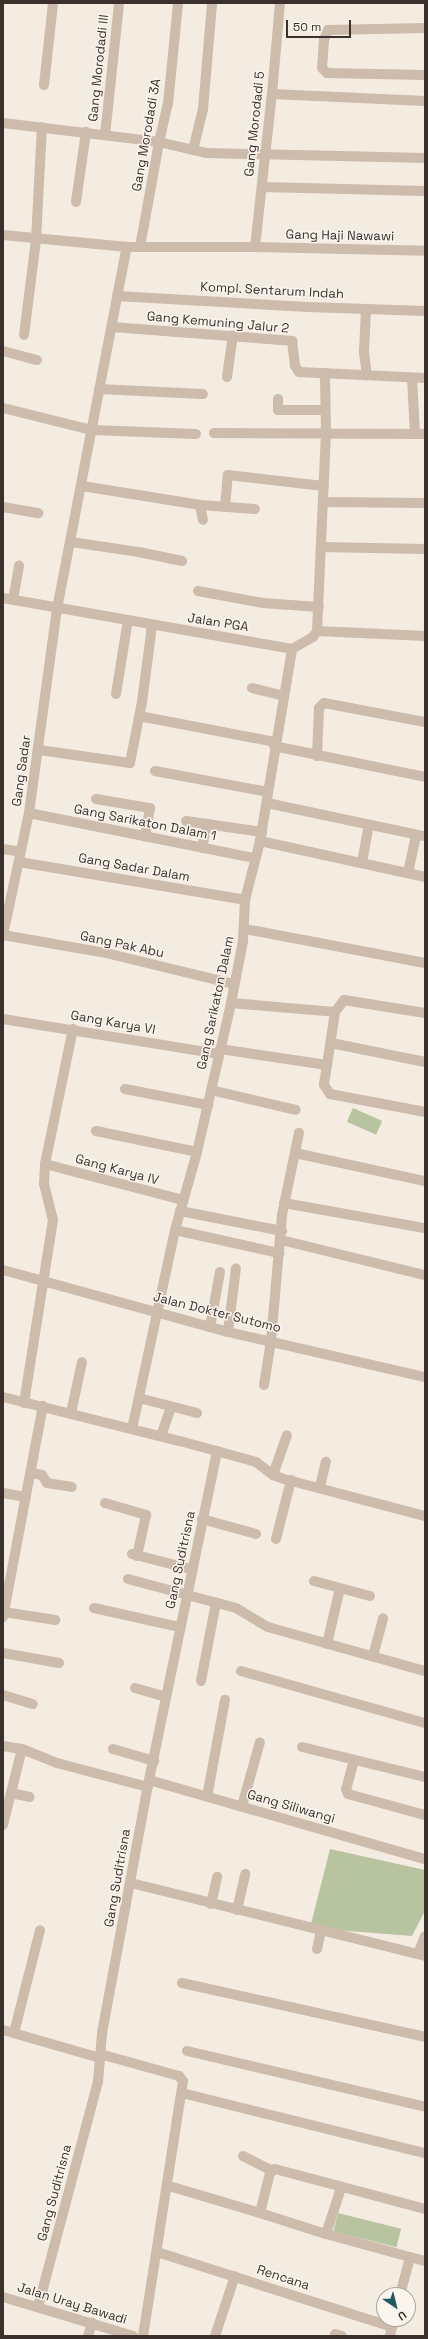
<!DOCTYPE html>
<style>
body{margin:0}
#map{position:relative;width:428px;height:2339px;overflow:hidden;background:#f4ebe1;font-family:"Space Grotesk",sans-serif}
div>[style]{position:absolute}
.green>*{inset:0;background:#b8c4a0;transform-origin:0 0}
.minor>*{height:10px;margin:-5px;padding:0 5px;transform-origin:5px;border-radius:5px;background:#cdbbac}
.tertiary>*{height:10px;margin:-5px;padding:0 5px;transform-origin:5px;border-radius:5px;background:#cdbbac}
span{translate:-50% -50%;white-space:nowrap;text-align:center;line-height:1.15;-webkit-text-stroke:3px #fbf5ee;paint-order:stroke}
.street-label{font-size:13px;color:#3b302b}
.frame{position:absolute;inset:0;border:4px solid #3b302b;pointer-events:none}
.north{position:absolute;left:376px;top:2287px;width:40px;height:40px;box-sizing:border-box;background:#fbf5ee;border:1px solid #aea6a0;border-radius:50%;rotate:145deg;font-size:11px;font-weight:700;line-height:16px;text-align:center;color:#3b302b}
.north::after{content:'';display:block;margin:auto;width:14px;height:18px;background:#1f5a5e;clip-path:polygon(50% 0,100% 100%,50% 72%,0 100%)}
.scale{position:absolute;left:286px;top:20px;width:65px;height:18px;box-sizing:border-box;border:2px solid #3b302b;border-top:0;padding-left:5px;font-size:12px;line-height:14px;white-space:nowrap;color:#3b302b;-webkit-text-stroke:3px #fbf5ee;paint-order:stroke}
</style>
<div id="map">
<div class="green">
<div style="left:353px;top:1108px;width:32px;height:15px;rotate:24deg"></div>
<div style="clip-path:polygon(330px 1849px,425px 1870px,425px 1911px,412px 1936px,310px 1928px)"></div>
<div style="left:338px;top:2213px;width:65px;height:19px;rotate:14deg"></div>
</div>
<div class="minor">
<div style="left:425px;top:28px;width:97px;rotate:178.8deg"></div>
<div style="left:328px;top:30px;width:11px;rotate:112deg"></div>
<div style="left:324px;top:40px;width:28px;rotate:94deg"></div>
<div style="left:322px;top:68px;width:7px;rotate:45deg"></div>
<div style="left:327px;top:73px;width:98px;rotate:1.2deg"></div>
<div style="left:44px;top:85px;width:82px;rotate:-83.7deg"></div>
<div style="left:272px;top:94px;width:153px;rotate:2.6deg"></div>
<div style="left:3px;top:123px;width:157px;rotate:6.9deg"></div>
<div style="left:159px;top:142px;width:48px;rotate:13.2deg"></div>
<div style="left:206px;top:153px;width:219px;rotate:1.3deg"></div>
<div style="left:105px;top:135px;width:133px;rotate:-83.9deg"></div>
<div style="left:193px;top:150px;width:42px;rotate:-76.3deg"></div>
<div style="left:203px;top:109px;width:106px;rotate:-85.1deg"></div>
<div style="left:262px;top:187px;width:163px;rotate:1.4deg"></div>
<div style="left:76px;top:202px;width:71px;rotate:-81.9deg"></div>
<div style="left:3px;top:235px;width:125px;rotate:5.5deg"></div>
<div style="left:140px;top:247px;width:107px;rotate:-79.7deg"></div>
<div style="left:159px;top:142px;width:39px;rotate:-77deg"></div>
<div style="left:168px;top:104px;width:101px;rotate:-84.3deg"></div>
<div style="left:255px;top:247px;width:154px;rotate:-83.7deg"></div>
<div style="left:272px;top:94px;width:91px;rotate:-85deg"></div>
<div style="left:117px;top:296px;width:191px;rotate:3.3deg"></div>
<div style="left:308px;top:307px;width:117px;rotate:2deg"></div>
<div style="left:366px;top:309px;width:43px;rotate:92.7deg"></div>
<div style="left:364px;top:352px;width:23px;rotate:83deg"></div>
<div style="left:112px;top:327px;width:181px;rotate:4.4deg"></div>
<div style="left:292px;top:341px;width:25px;rotate:83deg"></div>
<div style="left:295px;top:366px;width:7px;rotate:56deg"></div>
<div style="left:299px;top:372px;width:126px;rotate:2.7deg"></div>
<div style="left:24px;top:335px;width:96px;rotate:-82.8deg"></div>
<div style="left:36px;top:240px;width:113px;rotate:-87deg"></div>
<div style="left:3px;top:351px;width:35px;rotate:15deg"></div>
<div style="left:227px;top:377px;width:42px;rotate:-81.9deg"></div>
<div style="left:412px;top:378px;width:56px;rotate:86.9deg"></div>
<div style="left:99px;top:389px;width:104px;rotate:2.8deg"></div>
<div style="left:278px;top:399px;width:11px;rotate:90deg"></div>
<div style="left:278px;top:410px;width:47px"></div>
<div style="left:3px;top:408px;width:92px;rotate:13.9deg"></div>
<div style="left:92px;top:430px;width:104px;rotate:2.2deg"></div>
<div style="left:214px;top:433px;width:211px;rotate:0.3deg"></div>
<div style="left:82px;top:486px;width:120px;rotate:9.1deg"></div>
<div style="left:200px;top:505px;width:15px;rotate:79deg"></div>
<div style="left:323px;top:502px;width:102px;rotate:0.6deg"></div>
<div style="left:200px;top:505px;width:55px;rotate:4.2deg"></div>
<div style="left:3px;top:507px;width:36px;rotate:10deg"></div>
<div style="left:225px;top:507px;width:32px;rotate:-85deg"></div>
<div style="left:228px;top:475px;width:96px;rotate:6.6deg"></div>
<div style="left:71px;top:542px;width:69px;rotate:8.4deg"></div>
<div style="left:139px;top:552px;width:44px;rotate:11.8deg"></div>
<div style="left:321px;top:547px;width:104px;rotate:1.1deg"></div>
<div style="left:198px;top:591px;width:66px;rotate:10.5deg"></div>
<div style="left:263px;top:603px;width:56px;rotate:4.1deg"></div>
<div style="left:3px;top:598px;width:293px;rotate:10deg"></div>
<div style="left:292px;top:649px;width:24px;rotate:-30deg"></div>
<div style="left:313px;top:637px;width:7px;rotate:-56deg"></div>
<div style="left:317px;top:631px;width:108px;rotate:2.7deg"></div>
<div style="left:13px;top:600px;width:35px;rotate:-80deg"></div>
<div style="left:317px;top:631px;width:198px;rotate:-87.4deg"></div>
<div style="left:326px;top:433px;width:60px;rotate:-91deg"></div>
<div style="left:252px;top:688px;width:33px;rotate:14deg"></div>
<div style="left:116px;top:694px;width:75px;rotate:-80.8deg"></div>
<div style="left:139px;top:716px;width:138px;rotate:10.8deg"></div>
<div style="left:274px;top:746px;width:154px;rotate:11.6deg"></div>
<div style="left:39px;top:750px;width:92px;rotate:8.1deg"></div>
<div style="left:130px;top:763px;width:62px;rotate:-78.9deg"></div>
<div style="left:142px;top:702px;width:77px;rotate:-82.5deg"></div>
<div style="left:317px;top:756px;width:48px;rotate:-87.6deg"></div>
<div style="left:319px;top:708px;width:7px;rotate:-45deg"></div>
<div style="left:324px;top:703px;width:103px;rotate:10.7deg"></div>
<div style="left:155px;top:771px;width:115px;rotate:10.5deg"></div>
<div style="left:96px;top:799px;width:55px;rotate:9.5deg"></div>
<div style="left:150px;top:808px;width:29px;rotate:100deg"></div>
<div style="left:267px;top:803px;width:159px;rotate:11.9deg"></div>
<div style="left:29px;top:813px;width:230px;rotate:11.3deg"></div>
<div style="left:186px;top:821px;width:77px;rotate:8.2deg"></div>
<div style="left:260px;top:841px;width:169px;rotate:12.3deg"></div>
<div style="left:202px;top:848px;width:25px;rotate:-78deg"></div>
<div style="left:3px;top:849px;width:18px;rotate:9deg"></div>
<div style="left:19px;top:862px;width:229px;rotate:9.5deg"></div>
<div style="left:362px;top:863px;width:39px;rotate:-80deg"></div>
<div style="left:408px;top:873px;width:39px;rotate:-78deg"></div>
<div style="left:245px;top:929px;width:183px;rotate:10.7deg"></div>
<div style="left:3px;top:935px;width:125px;rotate:-78deg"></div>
<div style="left:29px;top:813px;width:206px;rotate:-82.2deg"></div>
<div style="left:57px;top:609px;width:369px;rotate:-79.1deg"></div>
<div style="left:127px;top:247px;width:128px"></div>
<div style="left:255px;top:247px;width:170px;rotate:1.3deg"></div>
<div style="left:3px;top:935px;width:105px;rotate:9.9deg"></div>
<div style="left:106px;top:953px;width:132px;rotate:13.6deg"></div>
<div style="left:231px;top:1003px;width:104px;rotate:4.9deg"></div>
<div style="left:3px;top:1019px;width:218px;rotate:9.2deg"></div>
<div style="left:331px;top:1043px;width:96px;rotate:11.4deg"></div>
<div style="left:220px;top:1049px;width:108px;rotate:8.5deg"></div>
<div style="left:327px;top:1065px;width:20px;rotate:99deg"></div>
<div style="left:324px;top:1085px;width:11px;rotate:56deg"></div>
<div style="left:330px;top:1094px;width:97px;rotate:10.7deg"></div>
<div style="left:327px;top:1065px;width:54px;rotate:-81.4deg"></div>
<div style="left:335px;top:1012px;width:15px;rotate:-53deg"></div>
<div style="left:344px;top:1000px;width:82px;rotate:9.1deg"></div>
<div style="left:125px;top:1089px;width:85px;rotate:10.9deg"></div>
<div style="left:211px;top:1090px;width:87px;rotate:13.2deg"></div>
<div style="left:96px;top:1131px;width:103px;rotate:11.7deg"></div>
<div style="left:295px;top:1153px;width:133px;rotate:12.2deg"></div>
<div style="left:45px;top:1164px;width:143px;rotate:14.6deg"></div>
<div style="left:284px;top:1203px;width:143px;rotate:10.1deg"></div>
<div style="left:180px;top:1211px;width:104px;rotate:11.1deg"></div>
<div style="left:175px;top:1230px;width:107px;rotate:12.5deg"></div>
<div style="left:281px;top:1240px;width:148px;rotate:13.7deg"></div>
<div style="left:210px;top:1327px;width:56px;rotate:-79.7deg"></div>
<div style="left:228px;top:1332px;width:64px;rotate:-82.9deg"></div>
<div style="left:264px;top:1385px;width:45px;rotate:-81deg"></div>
<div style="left:271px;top:1341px;width:126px;rotate:-85deg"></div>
<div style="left:282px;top:1215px;width:84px;rotate:-78.3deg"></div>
<div style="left:3px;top:1397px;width:182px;rotate:14deg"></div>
<div style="left:180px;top:1441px;width:79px;rotate:15.4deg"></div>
<div style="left:256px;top:1462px;width:21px;rotate:37deg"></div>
<div style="left:273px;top:1475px;width:12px;rotate:20deg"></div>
<div style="left:284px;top:1479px;width:146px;rotate:14.7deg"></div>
<div style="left:139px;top:1398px;width:60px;rotate:14.5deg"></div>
<div style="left:24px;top:1403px;width:185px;rotate:-81deg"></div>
<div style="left:53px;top:1220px;width:37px;rotate:-104deg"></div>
<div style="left:44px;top:1184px;width:20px;rotate:-87deg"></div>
<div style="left:45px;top:1164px;width:138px;rotate:-78.3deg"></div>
<div style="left:71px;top:1413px;width:52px;rotate:-77.8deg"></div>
<div style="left:132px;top:1429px;width:204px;rotate:-77.8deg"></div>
<div style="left:175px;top:1230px;width:81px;rotate:-74.2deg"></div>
<div style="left:197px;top:1152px;width:153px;rotate:-77.1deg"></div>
<div style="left:231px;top:1003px;width:63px;rotate:-79deg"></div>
<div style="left:243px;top:941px;width:41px;rotate:-87.2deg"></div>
<div style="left:245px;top:900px;width:61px;rotate:-75.7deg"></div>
<div style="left:260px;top:841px;width:195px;rotate:-80.5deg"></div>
<div style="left:161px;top:1436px;width:31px;rotate:-71deg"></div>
<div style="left:31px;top:1473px;width:11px;rotate:10deg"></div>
<div style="left:42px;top:1475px;width:9px;rotate:58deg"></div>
<div style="left:47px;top:1483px;width:25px;rotate:9deg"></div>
<div style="left:273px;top:1475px;width:42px;rotate:-70.7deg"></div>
<div style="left:320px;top:1487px;width:26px;rotate:-77deg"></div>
<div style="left:3px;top:1493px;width:23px;rotate:10deg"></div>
<div style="left:105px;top:1503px;width:43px;rotate:16.3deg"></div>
<div style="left:146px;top:1515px;width:42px;rotate:102.4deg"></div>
<div style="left:202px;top:1519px;width:56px;rotate:15.5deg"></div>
<div style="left:276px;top:1539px;width:61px;rotate:-75.7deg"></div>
<div style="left:132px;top:1554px;width:61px;rotate:14.3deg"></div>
<div style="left:128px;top:1579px;width:112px;rotate:15deg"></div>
<div style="left:236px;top:1608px;width:37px;rotate:31deg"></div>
<div style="left:268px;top:1627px;width:163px;rotate:15.7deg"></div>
<div style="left:314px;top:1581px;width:58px;rotate:15deg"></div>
<div style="left:94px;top:1608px;width:88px;rotate:12.5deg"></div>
<div style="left:4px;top:1612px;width:52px;rotate:8.9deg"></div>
<div style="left:3px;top:1617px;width:215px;rotate:-79.3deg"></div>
<div style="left:327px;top:1644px;width:57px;rotate:-76.9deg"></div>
<div style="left:3px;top:1653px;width:57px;rotate:10.1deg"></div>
<div style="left:373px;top:1656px;width:39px;rotate:-75deg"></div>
<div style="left:241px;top:1671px;width:191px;rotate:15.8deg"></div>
<div style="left:201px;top:1681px;width:80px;rotate:-79.2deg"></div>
<div style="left:135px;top:1688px;width:32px;rotate:16deg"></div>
<div style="left:3px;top:1695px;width:31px;rotate:17deg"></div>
<div style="left:3px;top:1746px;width:19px;rotate:9deg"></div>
<div style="left:22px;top:1749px;width:38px;rotate:22deg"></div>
<div style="left:57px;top:1763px;width:94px;rotate:14.8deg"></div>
<div style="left:302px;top:1747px;width:127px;rotate:13.7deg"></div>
<div style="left:113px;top:1749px;width:43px;rotate:16.3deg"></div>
<div style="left:354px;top:1760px;width:30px;rotate:105deg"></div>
<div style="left:346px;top:1789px;width:5px;rotate:68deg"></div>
<div style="left:348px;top:1794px;width:80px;rotate:15.3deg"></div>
<div style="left:149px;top:1780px;width:287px;rotate:16deg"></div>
<div style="left:11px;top:1793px;width:19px;rotate:12deg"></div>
<div style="left:207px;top:1797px;width:99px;rotate:-79.5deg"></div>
<div style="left:242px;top:1806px;width:66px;rotate:-74.3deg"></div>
<div style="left:3px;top:1825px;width:78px;rotate:-76deg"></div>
<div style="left:131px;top:1883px;width:303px;rotate:13.9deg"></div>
<div style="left:211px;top:1904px;width:28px;rotate:-77deg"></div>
<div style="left:237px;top:1910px;width:37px;rotate:-77deg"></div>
<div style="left:317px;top:1949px;width:19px;rotate:-78deg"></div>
<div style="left:418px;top:1954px;width:19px;rotate:-69deg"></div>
<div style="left:182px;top:1983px;width:249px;rotate:12.5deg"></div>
<div style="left:3px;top:2030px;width:101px;rotate:16.1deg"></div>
<div style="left:14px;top:2033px;width:106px;rotate:-75.8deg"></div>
<div style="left:187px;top:2051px;width:244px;rotate:13.2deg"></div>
<div style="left:100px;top:2054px;width:82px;rotate:15.6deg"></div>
<div style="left:179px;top:2076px;width:6px;rotate:51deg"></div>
<div style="left:183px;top:2081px;width:258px;rotate:98.9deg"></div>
<div style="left:182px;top:2093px;width:250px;rotate:13.9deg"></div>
<div style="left:243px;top:2156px;width:31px;rotate:27deg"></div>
<div style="left:169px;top:2186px;width:95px;rotate:16.5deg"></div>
<div style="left:260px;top:2213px;width:41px;rotate:-76deg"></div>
<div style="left:270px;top:2173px;width:6px;rotate:-39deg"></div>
<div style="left:275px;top:2169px;width:155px;rotate:14.9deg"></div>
<div style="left:260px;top:2213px;width:69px;rotate:17.7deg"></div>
<div style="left:326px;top:2234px;width:48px;rotate:-71.9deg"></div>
<div style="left:326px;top:2234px;width:87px;rotate:15.3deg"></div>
<div style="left:157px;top:2252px;width:247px;rotate:17.7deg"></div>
<div style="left:392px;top:2327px;width:9px;rotate:103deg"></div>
<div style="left:400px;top:2295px;width:39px;rotate:-75deg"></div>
<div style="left:410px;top:2257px;width:16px;rotate:15deg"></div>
<div style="left:38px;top:2307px;width:233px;rotate:-75.1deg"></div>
<div style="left:98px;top:2082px;width:49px;rotate:-85.3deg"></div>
<div style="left:102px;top:2033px;width:257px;rotate:-79.5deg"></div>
<div style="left:149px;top:1780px;width:336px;rotate:-78.3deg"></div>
<div style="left:335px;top:2334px;width:7px;rotate:16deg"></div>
<div style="left:88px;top:2336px;width:14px;rotate:-73deg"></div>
<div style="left:215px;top:2336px;width:63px;rotate:-71.6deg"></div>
</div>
<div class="tertiary">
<div style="left:3px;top:1270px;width:233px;rotate:15.4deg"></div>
<div style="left:228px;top:1332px;width:202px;rotate:12.9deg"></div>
<div style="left:3px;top:2297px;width:136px;rotate:16.7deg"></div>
</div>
<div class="street-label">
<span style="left:99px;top:68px;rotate:-84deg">Gang Morodadi III</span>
<span style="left:255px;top:124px;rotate:-84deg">Gang Morodadi 5</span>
<span style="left:147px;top:135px;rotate:-80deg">Gang Morodadi 3A</span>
<span style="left:340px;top:236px;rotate:1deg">Gang Haji Nawawi</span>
<span style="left:272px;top:291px;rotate:3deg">Kompl. Sentarum Indah</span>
<span style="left:218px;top:323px;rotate:5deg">Gang Kemuning Jalur 2</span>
<span style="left:218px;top:623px;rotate:9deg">Jalan PGA</span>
<span style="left:22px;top:771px;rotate:-82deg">Gang Sadar</span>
<span style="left:145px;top:823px;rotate:11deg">Gang Sarikaton Dalam 1</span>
<span style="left:134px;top:868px;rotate:10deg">Gang Sadar Dalam</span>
<span style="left:122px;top:945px;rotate:12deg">Gang Pak Abu</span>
<span style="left:216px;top:1003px;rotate:-78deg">Gang Sarikaton Dalam</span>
<span style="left:113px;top:1023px;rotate:10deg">Gang Karya VI</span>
<span style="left:117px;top:1170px;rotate:15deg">Gang Karya IV</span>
<span style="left:217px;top:1313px;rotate:14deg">Jalan Dokter Sutomo</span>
<span style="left:181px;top:1560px;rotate:-78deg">Gang Suditrisna</span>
<span style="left:291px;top:1807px;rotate:16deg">Gang Siliwangi</span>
<span style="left:118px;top:1878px;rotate:-80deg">Gang Suditrisna</span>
<span style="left:55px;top:2193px;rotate:-75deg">Gang Suditrisna</span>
<span style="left:283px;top:2278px;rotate:18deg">Rencana</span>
<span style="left:72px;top:2304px;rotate:17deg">Jalan Uray Bawadi</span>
</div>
<div class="frame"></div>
<div class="north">U</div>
<div class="scale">50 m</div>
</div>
